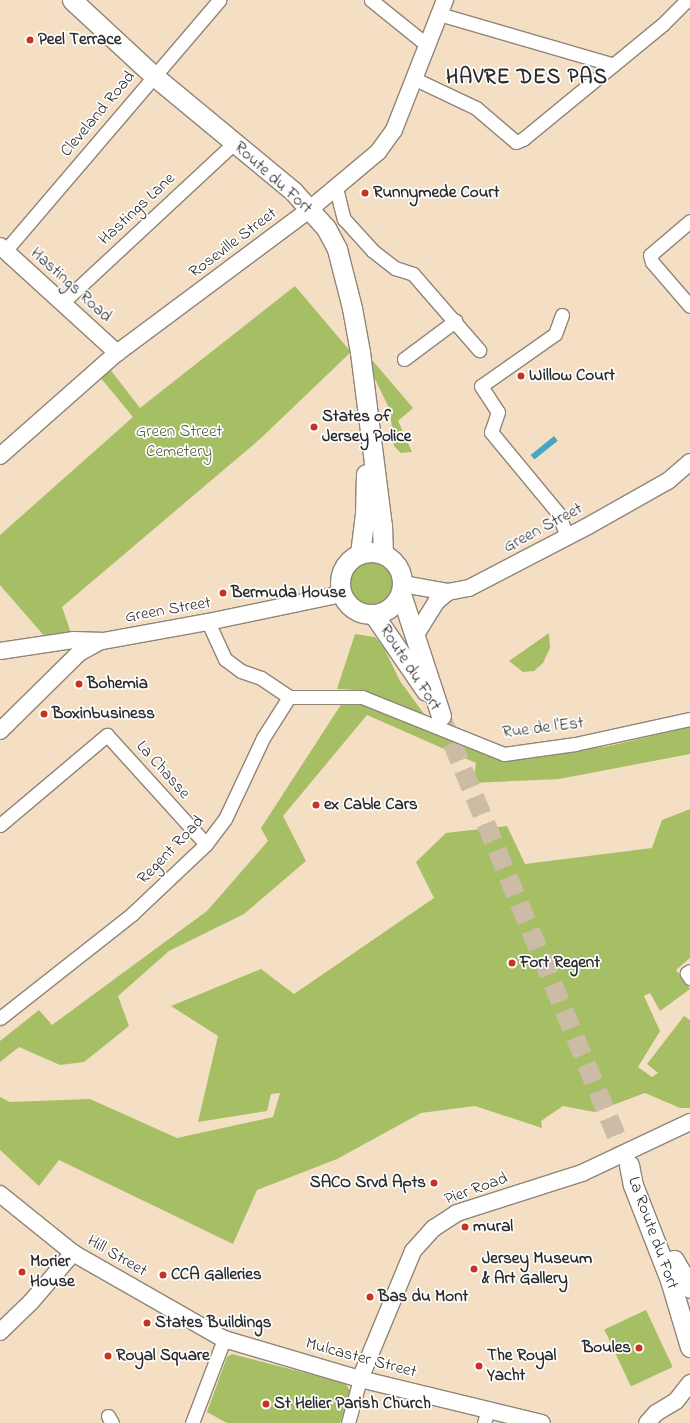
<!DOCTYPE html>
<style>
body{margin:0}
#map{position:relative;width:690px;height:1423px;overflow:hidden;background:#f4dfc4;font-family:"Indie Flower",sans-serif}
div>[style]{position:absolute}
.green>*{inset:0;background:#a6bf64;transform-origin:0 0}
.round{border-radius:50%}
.water>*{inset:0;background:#46a6c5;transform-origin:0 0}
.highway-tunnel>*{height:19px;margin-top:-9.5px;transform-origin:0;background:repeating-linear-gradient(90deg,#ccbba5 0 19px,transparent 0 29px)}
.roads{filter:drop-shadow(1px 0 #908578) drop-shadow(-1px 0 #908578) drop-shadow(0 1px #908578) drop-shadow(0 -1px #908578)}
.minor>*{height:13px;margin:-6.5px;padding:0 6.5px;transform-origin:6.5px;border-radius:6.5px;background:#fff}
.major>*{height:16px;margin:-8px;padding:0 8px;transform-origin:8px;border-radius:8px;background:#fff}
.highway>*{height:19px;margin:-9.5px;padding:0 9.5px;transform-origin:9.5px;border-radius:9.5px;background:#fff}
.highway>.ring{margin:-9.5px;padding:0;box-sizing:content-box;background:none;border:19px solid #fff;border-radius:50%}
.dots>*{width:11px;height:11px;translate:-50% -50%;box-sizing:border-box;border:2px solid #fff;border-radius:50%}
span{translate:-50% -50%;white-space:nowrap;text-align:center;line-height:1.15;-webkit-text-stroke:3.5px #fff;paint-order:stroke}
.poi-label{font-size:17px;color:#2b2b2b;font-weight:700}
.left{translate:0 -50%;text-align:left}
.right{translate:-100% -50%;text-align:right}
.street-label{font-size:17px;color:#2b2b2b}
.park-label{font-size:17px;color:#565f3f}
.district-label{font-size:21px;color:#2b2b2b;font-weight:700;letter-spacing:1px}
</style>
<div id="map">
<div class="green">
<div style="clip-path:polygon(295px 286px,351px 352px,260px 439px,62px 607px,71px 633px,46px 638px,0 585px,0 535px,133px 417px,100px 377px,109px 368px,140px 408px)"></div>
<div style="clip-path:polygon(367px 354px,413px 408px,398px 421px,412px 452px,401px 453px,394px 446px,390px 410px,373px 375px)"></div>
<div class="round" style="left:340px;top:552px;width:62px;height:62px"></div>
<div style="clip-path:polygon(549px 633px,550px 648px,543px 663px,534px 671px,523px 672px,509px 661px)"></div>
<div style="clip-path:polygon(355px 634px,375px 637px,384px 648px,400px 681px,427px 718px,358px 690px,337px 689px)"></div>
<div style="clip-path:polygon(342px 703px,365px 705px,502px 760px,609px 746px,690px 727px,690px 754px,559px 779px,473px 783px,476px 763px,367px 715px,283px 816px,306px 861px,244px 914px,169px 951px,118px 996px,129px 1026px,84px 1062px,60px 1065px,19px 1047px,0 1062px,0 1041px,39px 1010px,52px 1025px,207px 911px,268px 841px,261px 828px)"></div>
<div style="clip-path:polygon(690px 809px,690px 958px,676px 970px,690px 989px,660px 1011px,650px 993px,644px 996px,660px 1031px,638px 1067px,652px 1077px,658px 1073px,647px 1064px,684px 1016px,690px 1020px,690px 1108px,680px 1108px,645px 1093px,594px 1112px,563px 1106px,541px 1121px,542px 1128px,475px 1106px,421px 1113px,337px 1159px,257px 1190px,233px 1244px,59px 1160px,39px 1186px,0 1150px,0 1097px,10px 1102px,90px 1099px,177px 1138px,273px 1117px,280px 1093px,271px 1094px,267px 1111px,198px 1122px,218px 1036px,171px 1006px,261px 969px,294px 994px,434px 898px,416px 862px,446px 833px,507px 826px,525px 864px,652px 848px,662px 820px)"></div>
<div style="left:646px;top:1310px;width:63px;height:46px;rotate:65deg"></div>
<div style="clip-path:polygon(232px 1354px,345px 1383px,351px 1392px,340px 1423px,227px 1423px,207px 1412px,227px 1357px)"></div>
</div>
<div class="water">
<div style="left:554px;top:436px;width:6px;height:30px;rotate:51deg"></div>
</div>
<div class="highway-tunnel">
<div style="left:441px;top:716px;width:487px;rotate:67.3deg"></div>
</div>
<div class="roads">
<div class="minor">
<div style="left:371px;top:0;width:72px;rotate:38.8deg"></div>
<div style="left:439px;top:14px;width:179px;rotate:16.2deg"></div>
<div style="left:415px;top:79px;width:68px;rotate:25.4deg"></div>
<div style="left:476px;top:108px;width:52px;rotate:40.4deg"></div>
<div style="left:516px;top:142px;width:8px;rotate:-23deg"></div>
<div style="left:523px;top:139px;width:181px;rotate:-39.4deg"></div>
<div style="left:663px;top:24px;width:34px;rotate:-45deg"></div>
<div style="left:336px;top:188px;width:32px;rotate:76deg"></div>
<div style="left:344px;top:219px;width:43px;rotate:47.8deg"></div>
<div style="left:373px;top:251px;width:28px;rotate:38deg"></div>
<div style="left:395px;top:268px;width:19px;rotate:18deg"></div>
<div style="left:413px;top:274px;width:101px;rotate:49deg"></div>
<div style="left:690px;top:221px;width:52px;rotate:139.6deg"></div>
<div style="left:650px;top:255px;width:7px;rotate:74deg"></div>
<div style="left:652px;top:262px;width:58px;rotate:49.2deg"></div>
<div style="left:5px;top:251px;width:330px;rotate:-49.5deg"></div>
<div style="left:63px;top:302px;width:235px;rotate:-42.9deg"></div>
<div style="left:562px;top:315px;width:20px;rotate:110deg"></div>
<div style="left:555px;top:334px;width:90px;rotate:144.9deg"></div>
<div style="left:481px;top:386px;width:31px;rotate:57deg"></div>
<div style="left:498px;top:412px;width:21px;rotate:109deg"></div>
<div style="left:491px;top:432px;width:105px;rotate:50.4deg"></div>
<div style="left:558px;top:513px;width:26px;rotate:69deg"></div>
<div style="left:404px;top:359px;width:64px;rotate:-36.7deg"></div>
<div style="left:208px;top:622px;width:41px;rotate:65.3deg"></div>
<div style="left:225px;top:659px;width:20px;rotate:37deg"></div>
<div style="left:241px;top:671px;width:21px;rotate:19deg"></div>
<div style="left:261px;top:678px;width:34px;rotate:34deg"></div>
<div style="left:289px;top:697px;width:73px"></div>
<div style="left:362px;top:697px;width:153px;rotate:21.9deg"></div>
<div style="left:504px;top:754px;width:72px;rotate:-8deg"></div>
<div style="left:575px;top:744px;width:118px;rotate:-12.3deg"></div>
<div style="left:0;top:825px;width:140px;rotate:-40.1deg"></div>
<div style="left:107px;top:735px;width:147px;rotate:47.8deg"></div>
<div style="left:690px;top:971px;width:4px;rotate:146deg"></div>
<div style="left:687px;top:973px;width:6px;rotate:59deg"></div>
<div style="left:0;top:1018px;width:168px;rotate:-38.2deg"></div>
<div style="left:132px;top:914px;width:102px;rotate:-43.4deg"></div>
<div style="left:206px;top:844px;width:31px;rotate:-53deg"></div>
<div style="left:225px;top:819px;width:89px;rotate:-64.9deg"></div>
<div style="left:263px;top:738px;width:49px;rotate:-57.6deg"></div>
<div style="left:108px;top:1416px;width:8px;rotate:60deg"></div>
<div style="left:192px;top:1423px;width:90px;rotate:-69.1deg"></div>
<div style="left:348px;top:1423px;width:46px;rotate:-74.7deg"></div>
<div style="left:484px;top:1423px;width:14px;rotate:-73deg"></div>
</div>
<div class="major">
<div style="left:0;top:246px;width:159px;rotate:42.4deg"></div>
<div style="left:0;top:456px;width:156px;rotate:-41.4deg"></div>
<div style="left:117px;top:353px;width:241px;rotate:-36.7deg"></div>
<div style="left:310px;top:209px;width:89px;rotate:-40deg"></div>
<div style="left:378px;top:152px;width:27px;rotate:-54deg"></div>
<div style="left:394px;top:130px;width:140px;rotate:-68.6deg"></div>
<div style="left:403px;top:584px;width:46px;rotate:10.1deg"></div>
<div style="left:448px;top:592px;width:21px;rotate:-11deg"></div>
<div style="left:469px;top:588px;width:134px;rotate:-27.5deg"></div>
<div style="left:588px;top:526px;width:92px;rotate:-29.4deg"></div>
<div style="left:668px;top:481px;width:29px;rotate:-41deg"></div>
<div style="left:415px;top:636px;width:40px;rotate:-58deg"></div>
<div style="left:436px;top:602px;width:16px;rotate:-40deg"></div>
<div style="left:0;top:651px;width:75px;rotate:-8.5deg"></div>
<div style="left:74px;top:640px;width:29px;rotate:2deg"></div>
<div style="left:103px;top:641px;width:107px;rotate:-10.3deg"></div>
<div style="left:208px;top:622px;width:137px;rotate:-11.8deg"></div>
<div style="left:0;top:731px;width:111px;rotate:-44.6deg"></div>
<div style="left:79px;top:653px;width:25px;rotate:-29deg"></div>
<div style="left:0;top:1194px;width:94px;rotate:38.9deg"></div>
<div style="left:73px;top:1253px;width:174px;rotate:29.7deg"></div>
<div style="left:224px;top:1339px;width:142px;rotate:16.4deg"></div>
<div style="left:360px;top:1379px;width:187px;rotate:13.6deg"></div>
<div style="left:0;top:1332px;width:43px;rotate:-44.1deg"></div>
<div style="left:31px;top:1302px;width:65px;rotate:-49.4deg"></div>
<div style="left:360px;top:1379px;width:139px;rotate:-67.5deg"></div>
<div style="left:413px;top:1251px;width:31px;rotate:-48deg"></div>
<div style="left:434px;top:1228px;width:27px;rotate:-33deg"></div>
<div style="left:457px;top:1213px;width:131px;rotate:-17.7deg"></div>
<div style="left:582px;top:1173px;width:119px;rotate:-25.3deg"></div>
<div style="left:647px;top:1423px;width:13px;rotate:-48deg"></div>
<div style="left:656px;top:1413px;width:23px;rotate:-31deg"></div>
<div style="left:676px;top:1401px;width:23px;rotate:-52deg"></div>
</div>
<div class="highway">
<div style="left:72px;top:0;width:112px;rotate:42.8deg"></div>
<div style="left:154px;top:76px;width:180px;rotate:39.6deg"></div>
<div style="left:293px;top:191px;width:50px;rotate:48.3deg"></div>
<div style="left:326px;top:228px;width:24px;rotate:62deg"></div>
<div style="left:337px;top:249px;width:61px;rotate:75.7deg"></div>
<div style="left:352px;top:308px;width:45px;rotate:79.7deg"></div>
<div style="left:360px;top:352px;width:174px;rotate:82.8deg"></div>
<div style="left:382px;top:525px;width:29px;rotate:88deg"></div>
<div class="ring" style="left:340px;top:552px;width:43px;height:43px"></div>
<div style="left:360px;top:554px;width:39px;rotate:-83deg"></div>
<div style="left:365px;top:515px;width:41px;rotate:-88.6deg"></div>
<div style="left:401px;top:594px;width:128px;rotate:71.8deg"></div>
<div style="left:374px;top:615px;width:92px;rotate:55.6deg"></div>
<div style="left:629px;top:1165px;width:20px;rotate:79deg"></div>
<div style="left:633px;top:1185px;width:102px;rotate:68.7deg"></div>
<div style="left:670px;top:1280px;width:70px;rotate:73.4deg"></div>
<div style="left:674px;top:1260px;width:32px;rotate:60deg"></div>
</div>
</div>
<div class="dots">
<div style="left:30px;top:40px;background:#c8321e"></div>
<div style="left:365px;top:193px;background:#c8321e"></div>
<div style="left:521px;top:376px;background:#c8321e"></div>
<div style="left:314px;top:427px;background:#c8321e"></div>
<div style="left:223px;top:593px;background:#c8321e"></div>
<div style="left:79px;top:684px;background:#c8321e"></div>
<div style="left:44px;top:714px;background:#c8321e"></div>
<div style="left:316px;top:805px;background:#c8321e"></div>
<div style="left:512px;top:963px;background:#c8321e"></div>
<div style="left:434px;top:1183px;background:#c8321e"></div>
<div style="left:465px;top:1227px;background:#c8321e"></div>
<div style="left:474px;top:1269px;background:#c8321e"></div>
<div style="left:22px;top:1272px;background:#c8321e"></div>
<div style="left:163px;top:1275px;background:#c8321e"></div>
<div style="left:370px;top:1297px;background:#c8321e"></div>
<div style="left:147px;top:1323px;background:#c8321e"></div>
<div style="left:639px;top:1348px;background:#c8321e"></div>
<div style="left:108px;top:1356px;background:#c8321e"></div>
<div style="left:479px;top:1366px;background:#c8321e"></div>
<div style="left:266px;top:1404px;background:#c8321e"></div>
</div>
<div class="poi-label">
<span class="left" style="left:38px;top:40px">Peel Terrace</span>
<span class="left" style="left:373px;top:193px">Runnymede Court</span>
<span class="left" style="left:529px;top:376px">Willow Court</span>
<span class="left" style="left:322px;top:427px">States of<br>Jersey Police</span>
<span class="left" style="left:231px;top:593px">Bermuda House</span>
<span class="left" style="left:87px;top:684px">Bohemia</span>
<span class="left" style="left:52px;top:714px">Boxinbusiness</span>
<span class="left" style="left:324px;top:805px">ex Cable Cars</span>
<span class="left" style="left:520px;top:963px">Fort Regent</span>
<span class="right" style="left:426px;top:1183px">SACO Srvd Apts</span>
<span class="left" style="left:473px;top:1227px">mural</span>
<span class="left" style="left:482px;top:1269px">Jersey Museum<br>&amp; Art Gallery</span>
<span class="left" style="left:30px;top:1272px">Morier<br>House</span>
<span class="left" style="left:171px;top:1275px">CCA Galleries</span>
<span class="left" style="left:378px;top:1297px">Bas du Mont</span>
<span class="left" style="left:155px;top:1323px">States Buildings</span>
<span class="right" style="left:631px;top:1348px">Boules</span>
<span class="left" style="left:116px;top:1356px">Royal Square</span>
<span class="left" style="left:487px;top:1366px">The Royal<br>Yacht</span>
<span class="left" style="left:274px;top:1404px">St Helier Parish Church</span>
</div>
<div class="street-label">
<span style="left:98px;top:114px;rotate:-50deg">Cleveland Road</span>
<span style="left:273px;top:178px;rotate:42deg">Route du Fort</span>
<span style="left:137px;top:209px;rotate:-43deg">Hastings Lane</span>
<span style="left:233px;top:243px;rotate:-37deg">Roseville Street</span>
<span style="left:71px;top:285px;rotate:42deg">Hastings Road</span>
<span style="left:543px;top:528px;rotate:-28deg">Green Street</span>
<span style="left:168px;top:610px;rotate:-10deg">Green Street</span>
<span style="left:410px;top:668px;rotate:57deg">Route du Fort</span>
<span style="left:543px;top:728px;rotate:-7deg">Rue de l'Est</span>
<span style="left:163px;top:770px;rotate:48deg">La Chasse</span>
<span style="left:171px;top:850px;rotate:-46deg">Regent Road</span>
<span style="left:476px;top:1189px;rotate:-20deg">Pier Road</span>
<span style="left:653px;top:1233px;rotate:70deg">La Route du Fort</span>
<span style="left:117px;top:1256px;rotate:30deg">Hill Street</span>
<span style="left:361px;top:1358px;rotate:15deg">Mulcaster Street</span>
</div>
<div class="park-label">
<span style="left:179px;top:442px">Green Street<br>Cemetery</span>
</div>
<div class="district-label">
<span style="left:527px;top:78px">HAVRE DES PAS</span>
</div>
</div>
